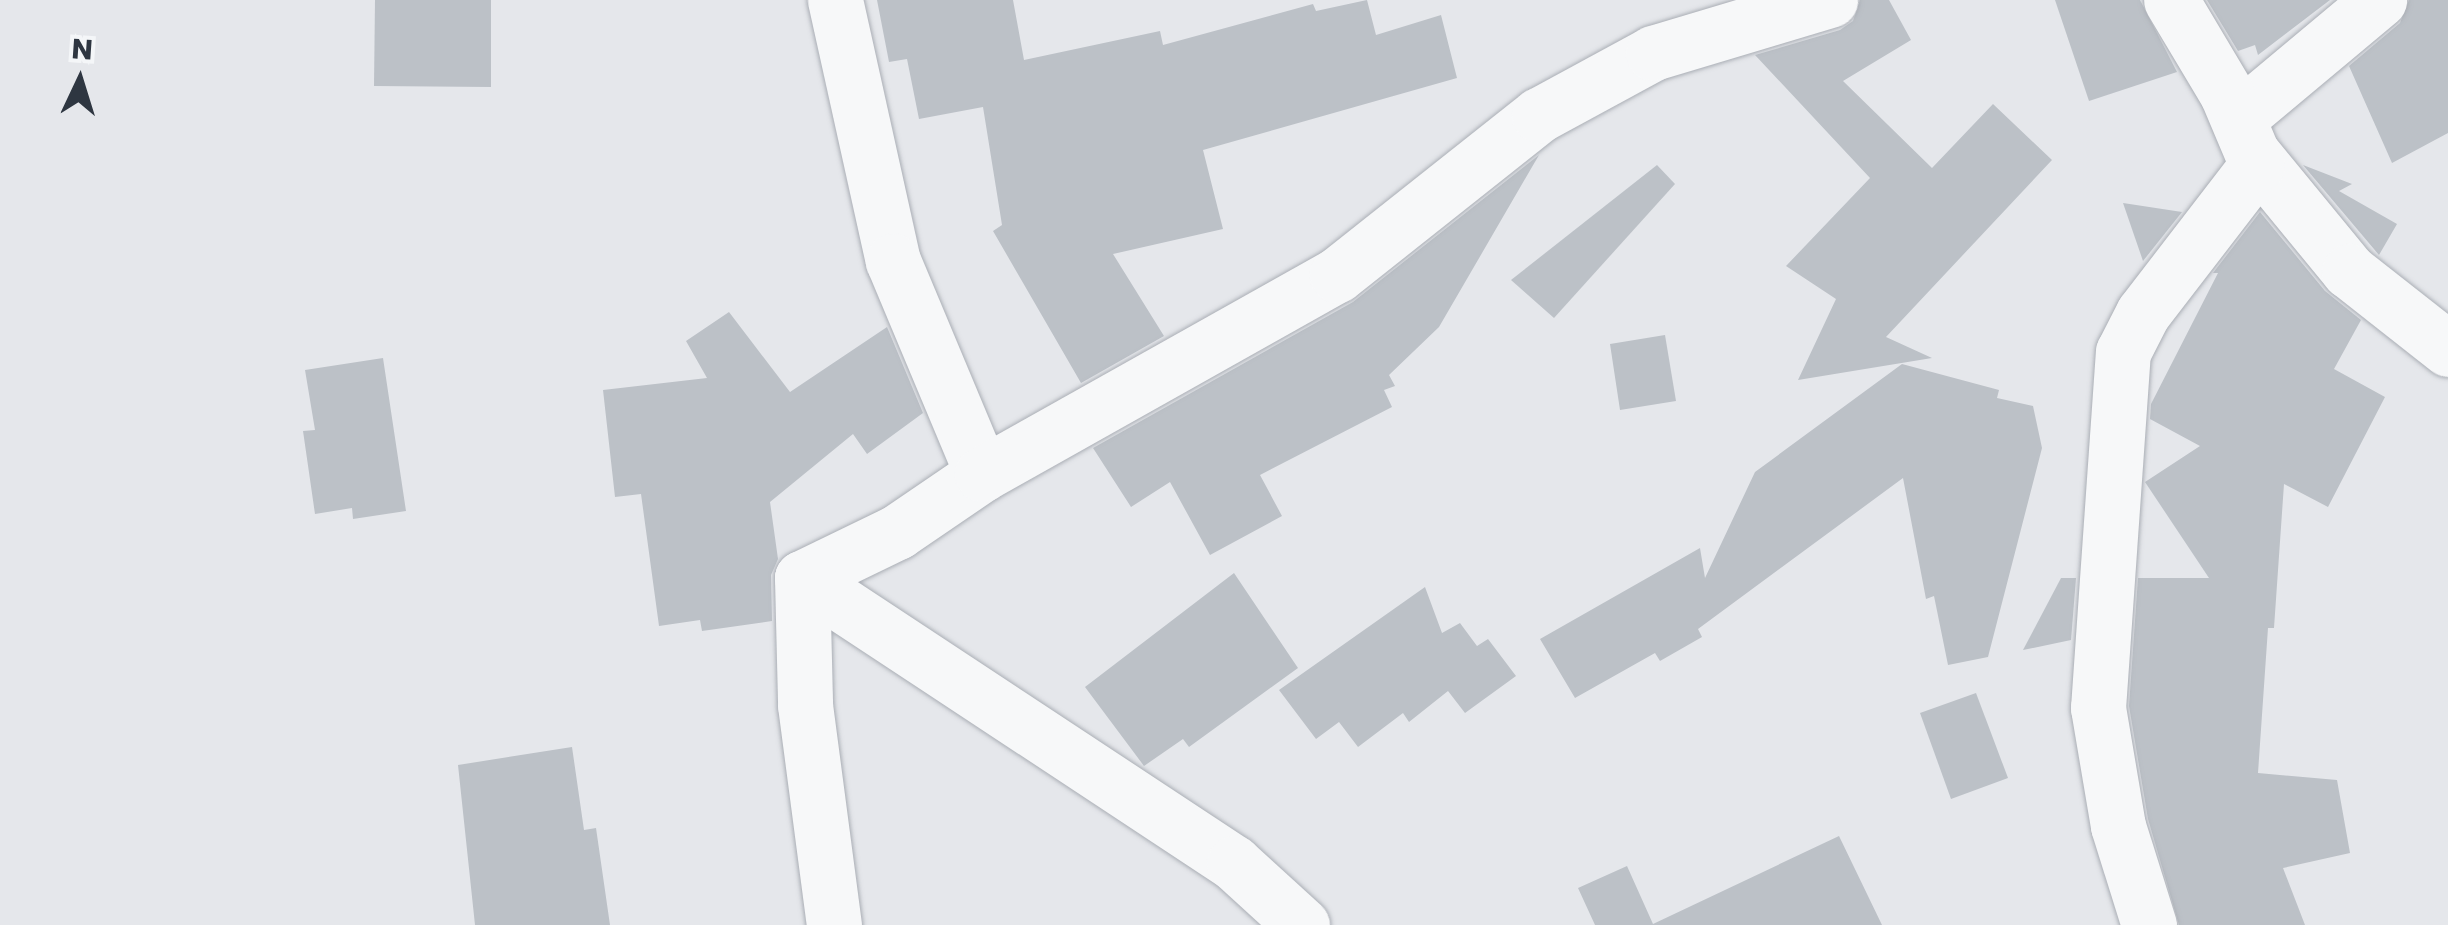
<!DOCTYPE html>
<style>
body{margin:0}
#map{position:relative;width:2448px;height:925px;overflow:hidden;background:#e5e7eb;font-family:Poppins,sans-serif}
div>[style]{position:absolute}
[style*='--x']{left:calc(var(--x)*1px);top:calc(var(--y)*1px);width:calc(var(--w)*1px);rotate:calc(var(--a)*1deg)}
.building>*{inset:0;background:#bcc1c7}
.roads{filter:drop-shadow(0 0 2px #aaaeb5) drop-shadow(0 0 2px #aaaeb5)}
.minor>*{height:55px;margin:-27.5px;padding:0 27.5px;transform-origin:27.5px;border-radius:27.5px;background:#f7f8f9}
span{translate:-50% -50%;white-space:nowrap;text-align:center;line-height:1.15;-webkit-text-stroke:10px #f4f6f8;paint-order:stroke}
.north{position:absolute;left:30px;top:30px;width:100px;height:100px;-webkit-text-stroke:8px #f4f6f8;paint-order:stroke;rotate:4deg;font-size:28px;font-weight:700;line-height:40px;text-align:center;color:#2e3641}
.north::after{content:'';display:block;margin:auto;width:35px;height:45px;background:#2e3641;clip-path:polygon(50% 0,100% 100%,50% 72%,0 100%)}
</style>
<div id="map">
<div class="building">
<i style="clip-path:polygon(375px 0,491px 0,491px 87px,374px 86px)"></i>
<i style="clip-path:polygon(877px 0,1013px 0,1024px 60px,1160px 31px,1163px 45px,1313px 4px,1316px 11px,1367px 0,1376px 35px,1441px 15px,1457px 78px,1203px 150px,1223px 229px,1113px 254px,1164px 336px,1081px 383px,993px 231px,1002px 225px,983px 107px,919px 119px,907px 59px,889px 62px)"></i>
<i style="clip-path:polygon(1860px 0,1889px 0,1911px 40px,1843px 81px,1932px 168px,1993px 104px,2052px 160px,1886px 337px,1932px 358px,1798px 380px,1836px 299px,1786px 266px,1870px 178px,1755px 55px,1840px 30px,1853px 21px)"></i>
<i style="clip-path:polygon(2055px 0,2140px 0,2177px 72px,2089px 101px)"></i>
<i style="clip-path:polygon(2207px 0,2330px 0,2258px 55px,2255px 45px,2238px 51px)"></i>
<i style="clip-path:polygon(2409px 0,2448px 0,2448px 133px,2392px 163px,2349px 66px,2400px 23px)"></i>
<i style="clip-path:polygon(1539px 155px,1439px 327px,1389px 375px,1395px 386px,1384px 390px,1392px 407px,1260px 475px,1282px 516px,1210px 555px,1170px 482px,1131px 507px,1093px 448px,1353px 302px)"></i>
<i style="clip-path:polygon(1657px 165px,1675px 184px,1554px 318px,1511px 280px)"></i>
<i style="clip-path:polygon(2303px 165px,2352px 184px,2339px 191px,2397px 224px,2379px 255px)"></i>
<i style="clip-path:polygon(2123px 203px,2182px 212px,2143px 261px)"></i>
<i style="clip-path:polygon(2260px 212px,2325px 291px,2361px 320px,2334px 369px,2385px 397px,2328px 507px,2284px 484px,2274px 628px,2268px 628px,2258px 773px,2337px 780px,2350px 853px,2283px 868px,2305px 925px,2179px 925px,2148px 819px,2129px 706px,2138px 578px,2209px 578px,2145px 482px,2200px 446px,2150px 419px,2151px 404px,2218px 273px,2213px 273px)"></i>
<i style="clip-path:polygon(729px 312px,790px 392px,887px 327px,923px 413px,867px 454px,853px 434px,770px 502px,778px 559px,771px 575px,772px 621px,702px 631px,700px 620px,659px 626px,641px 494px,615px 497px,603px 390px,707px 378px,686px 341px)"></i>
<i style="clip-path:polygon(1665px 335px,1676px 401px,1620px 410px,1610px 344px)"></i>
<i style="clip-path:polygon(383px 358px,406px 511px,353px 519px,352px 508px,315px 514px,303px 431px,315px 430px,305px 370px)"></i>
<i style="clip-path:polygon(1902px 364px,1999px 390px,1997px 398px,2033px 406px,2042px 448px,1988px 657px,1948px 665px,1934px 596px,1926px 599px,1903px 478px,1698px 629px,1702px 637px,1660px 661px,1655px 653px,1575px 698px,1540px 639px,1700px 548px,1705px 578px,1755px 472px)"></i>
<i style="clip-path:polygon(1234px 573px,1298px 668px,1189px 747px,1183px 739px,1144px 766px,1085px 687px)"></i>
<i style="clip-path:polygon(2061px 578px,2076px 578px,2071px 640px,2023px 650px)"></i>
<i style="clip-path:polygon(1425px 587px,1442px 633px,1460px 623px,1477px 646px,1488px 639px,1516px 676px,1465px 713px,1448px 691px,1409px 722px,1403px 713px,1358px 747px,1339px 722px,1316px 739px,1279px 690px)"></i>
<i style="clip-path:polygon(1976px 693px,2008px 778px,1951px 799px,1920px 713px)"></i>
<i style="clip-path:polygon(572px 747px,584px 830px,596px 828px,610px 925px,475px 925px,458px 765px)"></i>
<i style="clip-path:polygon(1839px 836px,1882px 925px,1595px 925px,1578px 888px,1627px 866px,1653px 924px)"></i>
</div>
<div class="roads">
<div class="minor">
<i style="--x:835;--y:0;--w:267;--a:77.5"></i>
<i style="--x:893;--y:261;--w:231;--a:67.3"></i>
<i style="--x:2238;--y:118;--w:184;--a:-39.9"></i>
<i style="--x:2252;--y:153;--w:153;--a:50.6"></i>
<i style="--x:2349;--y:271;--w:126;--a:38.2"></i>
<i style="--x:802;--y:578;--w:106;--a:-25.8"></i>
<i style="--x:897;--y:532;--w:103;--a:-34.3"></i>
<i style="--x:982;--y:474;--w:407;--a:-29.3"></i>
<i style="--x:1337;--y:275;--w:258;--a:-38.4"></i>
<i style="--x:1539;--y:115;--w:130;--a:-28.5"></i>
<i style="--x:1653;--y:53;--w:185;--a:-16.7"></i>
<i style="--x:802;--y:578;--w:518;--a:33.41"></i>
<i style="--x:1234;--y:863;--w:92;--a:42.4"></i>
<i style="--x:802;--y:578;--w:127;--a:88.6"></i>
<i style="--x:805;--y:705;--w:222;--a:82.5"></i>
<i style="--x:2149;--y:925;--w:104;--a:-107.4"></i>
<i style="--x:2118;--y:826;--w:120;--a:-99.6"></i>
<i style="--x:2098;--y:708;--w:357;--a:-86"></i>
<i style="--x:2123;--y:352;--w:44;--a:-62.9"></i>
<i style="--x:2143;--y:313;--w:187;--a:-52.4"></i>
<i style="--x:2257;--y:165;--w:77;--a:-112.9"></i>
<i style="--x:2227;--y:94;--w:109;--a:-120.8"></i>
</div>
</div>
<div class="north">N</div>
</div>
